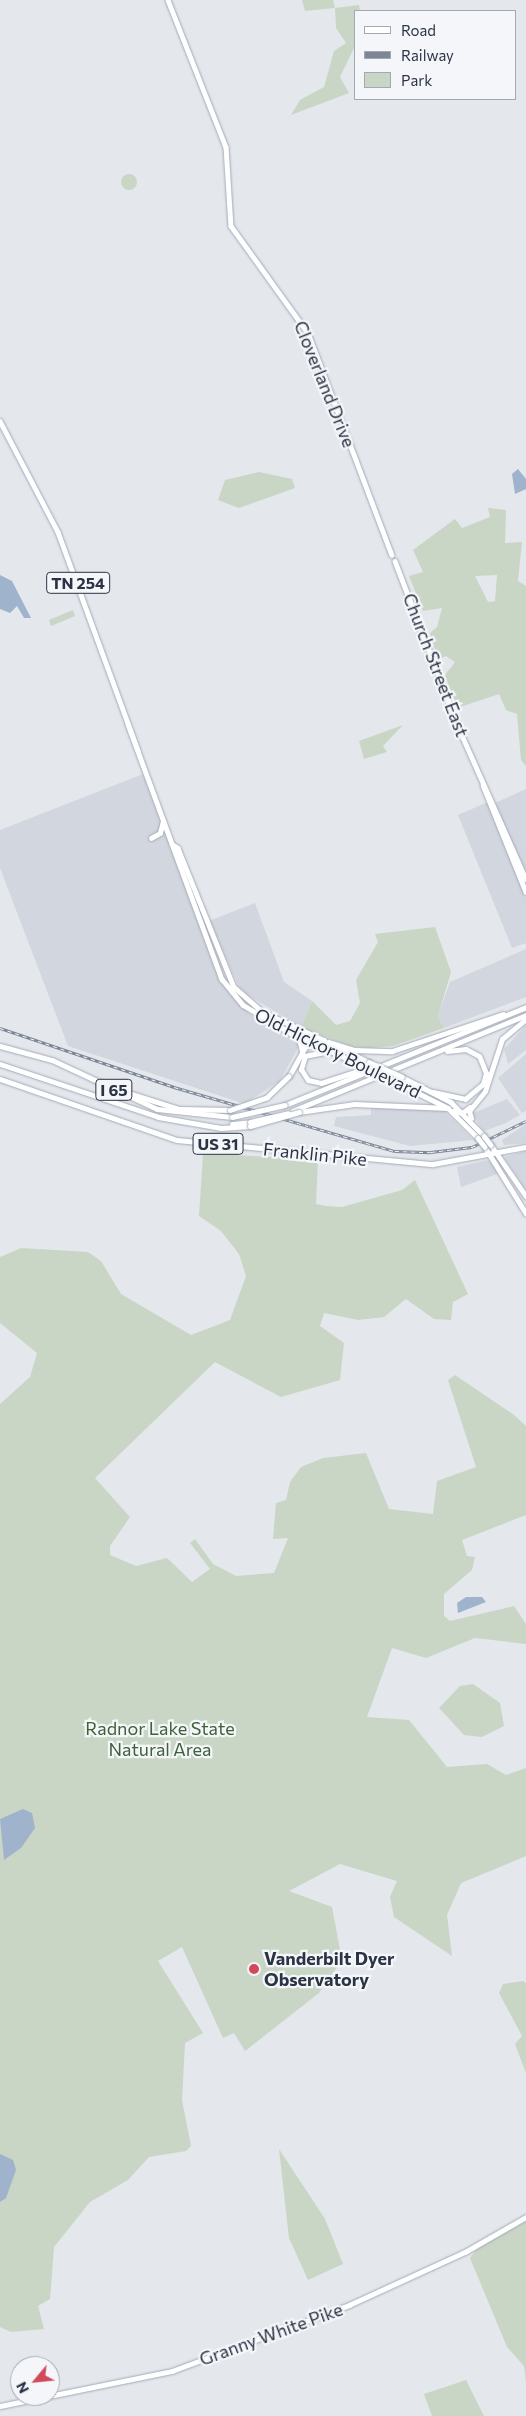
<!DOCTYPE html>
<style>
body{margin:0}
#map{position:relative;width:526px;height:2416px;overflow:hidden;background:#e4e7ec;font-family:Commissioner,sans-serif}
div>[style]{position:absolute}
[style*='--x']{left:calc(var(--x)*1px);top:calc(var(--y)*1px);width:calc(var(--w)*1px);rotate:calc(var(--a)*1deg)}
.built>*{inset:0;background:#d2d6de}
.green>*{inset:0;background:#c9d6c5}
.round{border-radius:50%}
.water>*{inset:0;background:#9fb4cc}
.roads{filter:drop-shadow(0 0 1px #a3abb8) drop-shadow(0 0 1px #a3abb8)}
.major>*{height:4.5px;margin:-2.25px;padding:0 2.25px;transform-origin:2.25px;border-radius:2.25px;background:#fff}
.highway>*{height:5px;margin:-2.5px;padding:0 2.5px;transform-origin:2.5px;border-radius:2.5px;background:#fff}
.rail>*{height:3px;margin-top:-1.5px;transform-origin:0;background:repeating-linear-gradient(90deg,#f4f6f9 0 4px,#7d8696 0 8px);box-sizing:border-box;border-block:1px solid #7d8696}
.bridges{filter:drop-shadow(0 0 1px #a3abb8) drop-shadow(0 0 1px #a3abb8)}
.major-bridge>*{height:4.5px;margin:-2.25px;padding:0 2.25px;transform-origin:2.25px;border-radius:2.25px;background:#fff}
.highway-bridge>*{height:5px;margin:-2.5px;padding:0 2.5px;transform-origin:2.5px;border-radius:2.5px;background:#fff}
.dots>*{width:14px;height:14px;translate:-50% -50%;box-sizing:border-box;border:2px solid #f4f6f9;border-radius:50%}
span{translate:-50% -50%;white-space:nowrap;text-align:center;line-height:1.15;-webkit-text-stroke:4.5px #f4f6f9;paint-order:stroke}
.shield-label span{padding:1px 4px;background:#f4f6f9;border:1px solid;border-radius:4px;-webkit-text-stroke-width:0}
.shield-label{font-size:16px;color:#2b3445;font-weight:700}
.street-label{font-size:18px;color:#2b3445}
.park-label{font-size:18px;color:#3f6138}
.poi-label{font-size:18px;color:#2b3445;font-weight:700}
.left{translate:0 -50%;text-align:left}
.legend{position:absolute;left:354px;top:10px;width:162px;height:90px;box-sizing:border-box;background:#f4f6f9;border:1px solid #a4a8b1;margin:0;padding:6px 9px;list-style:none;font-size:15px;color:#2b3445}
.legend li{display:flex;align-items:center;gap:10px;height:25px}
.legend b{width:25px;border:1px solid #a4a8b1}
.north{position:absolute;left:10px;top:2356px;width:50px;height:50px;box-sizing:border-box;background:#f4f6f9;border:1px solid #a4a8b1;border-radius:50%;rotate:242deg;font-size:14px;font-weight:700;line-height:20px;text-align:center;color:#2b3445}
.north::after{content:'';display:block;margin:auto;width:18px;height:22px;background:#d1495b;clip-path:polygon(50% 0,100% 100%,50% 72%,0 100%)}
</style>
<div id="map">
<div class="built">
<i style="clip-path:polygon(143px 774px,219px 978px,251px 1015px,300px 1044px,280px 1081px,249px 1101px,242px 1103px,68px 1046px,0 868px,0 830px)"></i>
<i style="clip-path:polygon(526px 789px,526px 876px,495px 803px)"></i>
<i style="clip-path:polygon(488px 802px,526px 898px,526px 943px,512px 948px,458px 815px)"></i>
<i style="clip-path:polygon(255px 903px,284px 982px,312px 1001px,301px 1027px,241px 991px,209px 921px)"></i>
<i style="clip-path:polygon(526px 949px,526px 997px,444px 1028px,438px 1016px,450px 982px)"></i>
<i style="clip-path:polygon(526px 1025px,526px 1050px,508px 1064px,504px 1049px)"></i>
<i style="clip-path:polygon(526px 1054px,526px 1111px,522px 1113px,498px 1078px)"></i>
<i style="clip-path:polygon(507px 1099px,520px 1115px,506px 1123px,484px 1131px,471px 1114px)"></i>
<i style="clip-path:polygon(371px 1108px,443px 1110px,473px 1140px,410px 1146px,334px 1126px,336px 1117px,371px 1115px)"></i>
<i style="clip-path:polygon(526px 1124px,526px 1143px,504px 1145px,502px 1140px)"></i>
<i style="clip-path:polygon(526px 1151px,526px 1190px,504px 1157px)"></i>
<i style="clip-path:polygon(488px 1160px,500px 1173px,461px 1187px,457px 1167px)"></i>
</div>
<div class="green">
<i style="clip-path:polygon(302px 0,333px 0,335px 8px,359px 5px,360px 11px,355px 11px,355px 46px,340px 77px,349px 93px,291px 115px,300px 100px,324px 87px,334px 51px,346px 43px,336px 28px,335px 8px,305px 11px)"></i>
<i class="round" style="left:121px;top:174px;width:16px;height:16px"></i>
<i style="clip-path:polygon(259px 472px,292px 479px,295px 488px,239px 508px,218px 500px,225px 480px)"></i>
<i style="clip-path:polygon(evenodd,488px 508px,506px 510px,505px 543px,522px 542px,518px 581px,526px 586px,526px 766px,521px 760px,517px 714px,506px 710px,499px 694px,457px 708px,445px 675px,455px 662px,446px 656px,438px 659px,430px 633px,437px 627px,442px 608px,423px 611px,409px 576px,423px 572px,413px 550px,455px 519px,462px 528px,490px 517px,488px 508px,497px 575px,495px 601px,488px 602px,475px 576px,497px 575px)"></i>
<i style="clip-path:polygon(73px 610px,75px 616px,51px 626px,49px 620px)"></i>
<i style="clip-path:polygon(403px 725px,383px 746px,387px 752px,364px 759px,359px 741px)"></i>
<i style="clip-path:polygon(435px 927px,451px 972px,438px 1016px,444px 1028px,393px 1046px,369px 1048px,349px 1046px,301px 1027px,312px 1001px,336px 1025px,350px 1021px,360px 1003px,356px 980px,378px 942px,375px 934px)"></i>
<i style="clip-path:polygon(203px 1153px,318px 1160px,316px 1204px,326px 1206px,342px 1207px,402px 1190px,415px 1180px,468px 1294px,453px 1302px,451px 1320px,434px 1319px,406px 1299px,384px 1317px,358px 1320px,324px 1313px,320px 1326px,344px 1343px,340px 1380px,281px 1397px,215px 1362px,95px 1478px,130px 1517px,110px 1546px,110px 1555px,136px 1566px,167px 1558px,192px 1582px,210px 1569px,190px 1543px,195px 1539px,213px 1564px,236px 1576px,274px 1573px,288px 1538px,273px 1539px,276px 1503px,286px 1500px,290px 1482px,301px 1467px,323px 1458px,366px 1453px,389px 1509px,433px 1514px,437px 1481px,476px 1467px,448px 1380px,455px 1375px,514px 1415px,526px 1426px,526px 1515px,462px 1540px,467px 1556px,475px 1557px,472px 1570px,444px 1594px,444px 1616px,450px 1621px,514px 1606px,526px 1624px,526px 1644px,475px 1638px,426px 1658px,392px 1648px,367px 1717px,409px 1720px,447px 1767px,487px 1764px,506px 1775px,526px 1768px,526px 1856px,461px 1883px,447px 1915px,452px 1956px,394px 1917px,390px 1897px,397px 1881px,340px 1864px,289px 1891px,332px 1907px,342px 1960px,319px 1993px,245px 2051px,234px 2033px,223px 2038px,182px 1947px,158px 1961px,203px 2033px,185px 2043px,182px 2100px,191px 2146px,186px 2151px,149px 2157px,128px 2180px,90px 2202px,54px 2247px,50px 2299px,38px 2306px,44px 2329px,11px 2332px,0 2327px,0 1404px,30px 1377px,37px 1353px,0 1323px,0 1257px,21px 1248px,88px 1252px,101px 1261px,121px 1294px,191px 1335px,230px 1320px,246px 1276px,239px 1254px,221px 1231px,199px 1216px)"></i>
<i style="clip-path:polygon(473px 1684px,500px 1703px,504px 1726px,482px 1737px,464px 1735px,439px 1708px,460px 1686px)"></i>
<i style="clip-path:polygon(523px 1981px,526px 1983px,526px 2073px,515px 2044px,522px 2036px,499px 1993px,503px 1984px)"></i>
<i style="clip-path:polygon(279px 2149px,325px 2219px,343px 2264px,308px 2280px,289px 2238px)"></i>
<i style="clip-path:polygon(526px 2218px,526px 2383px,524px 2366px,507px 2347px,470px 2258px,476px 2250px)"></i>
<i style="clip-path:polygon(466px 2380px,484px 2416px,432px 2416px,424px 2394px)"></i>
</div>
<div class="water">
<i style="clip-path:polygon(518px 469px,526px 479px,526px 489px,515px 494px,512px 474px)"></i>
<i style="clip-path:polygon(0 575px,12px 581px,31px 618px,24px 618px,17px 606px,10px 613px,0 609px)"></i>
<i style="clip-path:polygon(466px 1597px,482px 1597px,486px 1602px,458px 1613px,457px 1603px)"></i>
<i style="clip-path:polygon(23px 1809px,32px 1813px,35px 1828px,21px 1848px,4px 1860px,0 1819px)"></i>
<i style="clip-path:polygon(0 2154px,13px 2160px,16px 2170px,6px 2198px,0 2202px)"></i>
</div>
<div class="roads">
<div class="major">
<i style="--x:168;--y:0;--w:158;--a:68.5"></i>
<i style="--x:226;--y:147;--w:79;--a:86.4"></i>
<i style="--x:231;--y:226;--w:132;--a:54.3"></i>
<i style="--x:308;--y:333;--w:237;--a:69.3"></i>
<i style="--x:0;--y:421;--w:125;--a:62.4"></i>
<i style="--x:58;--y:532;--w:233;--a:69.9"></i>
<i style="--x:395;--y:561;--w:182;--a:69.1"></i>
<i style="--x:460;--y:731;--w:162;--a:66"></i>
<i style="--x:128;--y:724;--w:272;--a:69.8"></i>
<i style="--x:222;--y:979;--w:33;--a:51"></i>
<i style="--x:243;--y:1005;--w:51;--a:30.6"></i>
<i style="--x:483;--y:785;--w:115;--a:68.1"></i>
<i style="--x:151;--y:838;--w:10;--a:-29"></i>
<i style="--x:160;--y:833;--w:12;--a:-76"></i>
<i style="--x:172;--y:844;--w:7;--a:34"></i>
<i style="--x:178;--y:848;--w:150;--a:68.1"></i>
<i style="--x:234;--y:987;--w:38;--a:41"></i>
<i style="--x:263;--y:1012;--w:67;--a:24.7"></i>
<i style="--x:296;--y:1035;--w:72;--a:24.8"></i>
<i style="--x:336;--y:1046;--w:37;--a:26"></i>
<i style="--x:402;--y:1077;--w:55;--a:27"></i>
<i style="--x:451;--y:1102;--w:47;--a:45.9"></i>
<i style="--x:0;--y:1079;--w:187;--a:19"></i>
<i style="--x:177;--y:1140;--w:257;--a:5.4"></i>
<i style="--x:433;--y:1164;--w:95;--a:-10.4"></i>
<i style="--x:394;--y:1081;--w:60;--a:26.6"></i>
<i style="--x:448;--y:1108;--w:42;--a:45"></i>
<i style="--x:491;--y:1145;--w:62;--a:55.5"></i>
<i style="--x:485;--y:1147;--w:78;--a:58.2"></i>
<i style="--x:0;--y:2406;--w:176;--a:-11.5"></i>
<i style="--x:172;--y:2371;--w:189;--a:-20.4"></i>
<i style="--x:349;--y:2305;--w:128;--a:-24.6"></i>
<i style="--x:465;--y:2252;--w:70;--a:-29.8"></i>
</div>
<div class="highway">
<i style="--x:284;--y:1029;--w:18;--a:34"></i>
<i style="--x:299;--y:1039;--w:12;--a:76"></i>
<i style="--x:328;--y:1042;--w:28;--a:17"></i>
<i style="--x:355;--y:1050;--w:37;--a:2"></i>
<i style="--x:392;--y:1051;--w:117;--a:-18.4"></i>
<i style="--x:0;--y:1046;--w:54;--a:15.1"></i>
<i style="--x:52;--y:1060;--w:116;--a:25"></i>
<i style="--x:157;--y:1109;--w:75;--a:6.1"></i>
<i style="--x:330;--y:1051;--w:25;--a:169"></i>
<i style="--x:305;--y:1056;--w:14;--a:107"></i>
<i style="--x:301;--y:1069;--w:13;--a:58"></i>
<i style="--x:308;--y:1080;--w:13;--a:13"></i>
<i style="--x:321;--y:1083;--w:52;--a:-18.1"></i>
<i style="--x:0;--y:1064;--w:167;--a:18.5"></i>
<i style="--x:158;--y:1117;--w:64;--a:9.9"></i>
<i style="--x:221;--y:1128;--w:29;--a:-4"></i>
<i style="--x:289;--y:1076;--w:33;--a:-61"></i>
<i style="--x:305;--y:1047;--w:20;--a:-20"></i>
<i style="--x:122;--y:1091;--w:60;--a:17.5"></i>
<i style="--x:179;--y:1109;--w:51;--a:1.1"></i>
<i style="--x:433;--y:1092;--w:33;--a:12"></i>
<i style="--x:465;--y:1099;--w:23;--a:-40"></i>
<i style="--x:483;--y:1084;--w:11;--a:-75"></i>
<i style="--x:486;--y:1073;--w:18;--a:-112"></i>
<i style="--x:479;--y:1056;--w:15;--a:-152"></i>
<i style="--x:466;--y:1049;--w:19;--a:174"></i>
<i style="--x:285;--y:1105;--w:260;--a:-22.1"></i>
<i style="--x:292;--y:1111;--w:253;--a:-22.3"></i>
<i style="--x:453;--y:1111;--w:9;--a:13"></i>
<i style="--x:462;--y:1113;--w:10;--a:-37"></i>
<i style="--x:299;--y:1112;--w:56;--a:-8.3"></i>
<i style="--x:354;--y:1104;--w:94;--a:2.4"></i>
<i style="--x:471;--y:1118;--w:7;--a:-106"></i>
<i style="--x:469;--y:1111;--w:26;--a:-51"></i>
<i style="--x:485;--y:1091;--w:55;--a:-71.9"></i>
<i style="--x:502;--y:1039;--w:31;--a:-40"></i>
<i style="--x:232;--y:1124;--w:18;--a:-6"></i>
</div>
</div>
<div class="rail">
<i style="--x:0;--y:1028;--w:184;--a:18.7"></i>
<i style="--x:174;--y:1087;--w:230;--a:16.2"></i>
<i style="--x:395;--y:1151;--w:36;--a:2"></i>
<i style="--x:431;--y:1152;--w:41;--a:-7"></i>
<i style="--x:472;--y:1147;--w:60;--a:-25.7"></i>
</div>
<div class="bridges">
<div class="major-bridge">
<i style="--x:369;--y:1062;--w:36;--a:24"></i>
<i style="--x:361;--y:1065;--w:37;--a:26"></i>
<i style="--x:484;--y:1136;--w:11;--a:52"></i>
<i style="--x:478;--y:1138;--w:11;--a:52"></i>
</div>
<div class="highway-bridge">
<i style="--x:230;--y:1110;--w:39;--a:-19"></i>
<i style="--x:267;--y:1097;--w:30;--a:-44"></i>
<i style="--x:232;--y:1117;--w:54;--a:-12.8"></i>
<i style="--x:250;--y:1122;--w:39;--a:-13"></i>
<i style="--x:250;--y:1126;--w:51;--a:-15.9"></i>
</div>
</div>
<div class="dots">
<i style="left:254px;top:1969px;background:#d1495b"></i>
</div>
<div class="shield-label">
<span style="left:78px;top:583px">TN 254</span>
<span style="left:114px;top:1090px">I 65</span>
<span style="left:218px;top:1144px">US 31</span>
</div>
<div class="street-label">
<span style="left:325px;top:384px;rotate:68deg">Cloverland Drive</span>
<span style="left:436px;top:665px;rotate:69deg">Church Street East</span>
<span style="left:338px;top:1053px;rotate:26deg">Old Hickory Boulevard</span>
<span style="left:315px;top:1154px;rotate:6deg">Franklin Pike</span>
<span style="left:271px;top:2334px;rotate:-20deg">Granny White Pike</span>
</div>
<div class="park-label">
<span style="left:160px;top:1739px">Radnor Lake State<br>Natural Area</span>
</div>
<div class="poi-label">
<span class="left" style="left:264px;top:1969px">Vanderbilt Dyer<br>Observatory</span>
</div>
<ul class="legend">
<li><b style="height:6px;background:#fff"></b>Road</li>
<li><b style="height:6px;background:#7d8696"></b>Railway</li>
<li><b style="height:14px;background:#c9d6c5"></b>Park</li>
</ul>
<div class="north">N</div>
</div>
